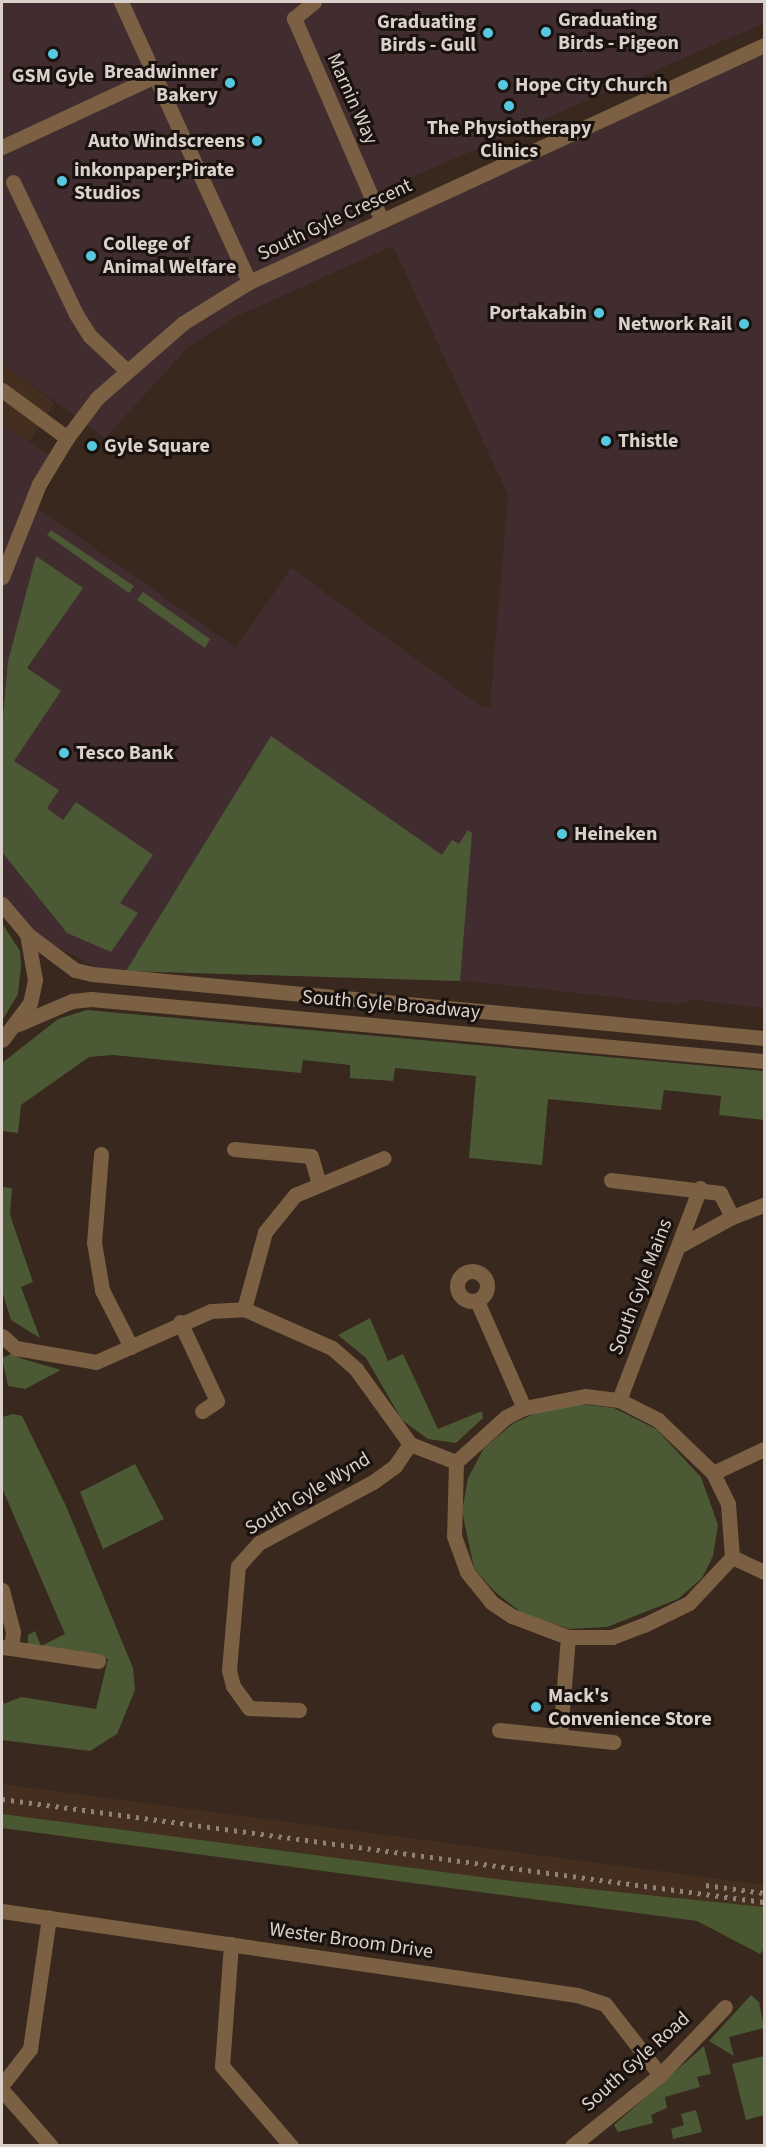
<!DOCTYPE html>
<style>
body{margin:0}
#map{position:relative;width:766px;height:2147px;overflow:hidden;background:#38281d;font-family:"Source Sans 3",sans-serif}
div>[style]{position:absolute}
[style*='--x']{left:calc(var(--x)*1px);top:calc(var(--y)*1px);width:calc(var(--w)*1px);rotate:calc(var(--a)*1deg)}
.commercial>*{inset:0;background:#412d30}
.built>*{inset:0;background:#442e1f}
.green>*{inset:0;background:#4c5935}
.forest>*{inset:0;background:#4a5832}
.minor>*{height:15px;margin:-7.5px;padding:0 7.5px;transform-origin:7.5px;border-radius:7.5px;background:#7b6044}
.minor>.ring{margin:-7.5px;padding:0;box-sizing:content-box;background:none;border:15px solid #7b6044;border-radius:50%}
.rail>*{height:4.5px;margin-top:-2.25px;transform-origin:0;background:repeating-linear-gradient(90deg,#8f827a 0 3px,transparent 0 9px)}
.dots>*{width:16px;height:16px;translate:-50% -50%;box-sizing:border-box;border:3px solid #1a120e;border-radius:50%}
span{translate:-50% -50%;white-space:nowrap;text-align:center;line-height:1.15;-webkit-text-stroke:6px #1a120e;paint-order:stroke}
.poi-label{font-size:20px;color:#dbd0ca;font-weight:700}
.left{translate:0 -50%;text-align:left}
.right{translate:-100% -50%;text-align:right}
.street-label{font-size:20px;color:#dbd0ca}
.frame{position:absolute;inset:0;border:3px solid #dbd0ca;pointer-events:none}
</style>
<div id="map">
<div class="commercial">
<i style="clip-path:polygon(2px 2px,764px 2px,764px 23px,353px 203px,367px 235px,764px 54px,764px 1008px,694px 1000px,676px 1004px,478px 982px,101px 969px,2px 919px,2px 424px,60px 463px,36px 507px,236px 648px,291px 568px,482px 707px,490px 707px,508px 495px,393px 246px,233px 318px,188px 347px,105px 438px,2px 363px)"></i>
</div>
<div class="built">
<i style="clip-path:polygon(2px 363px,55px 403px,29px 442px,2px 424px)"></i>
<i style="clip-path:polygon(2px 1784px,764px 1885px,764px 1907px,512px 1881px,2px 1814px)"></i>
</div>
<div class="green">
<i style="clip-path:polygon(51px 530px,134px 586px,129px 593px,47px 535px)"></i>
<i style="clip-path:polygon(36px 556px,83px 588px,27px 668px,61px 691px,14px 761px,59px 790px,47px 808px,63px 820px,76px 802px,153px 855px,120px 903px,138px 913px,111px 952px,67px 933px,2px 852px,2px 728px,8px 661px)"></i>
<i style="clip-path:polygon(143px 592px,210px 639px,205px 648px,137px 600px)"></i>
<i style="clip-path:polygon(271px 736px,442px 855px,452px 840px,459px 844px,468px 830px,472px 833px,460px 981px,126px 971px)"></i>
<i style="clip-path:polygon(2px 923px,20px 951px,21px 966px,18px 994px,2px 1021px)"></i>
<i style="clip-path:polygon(87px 1010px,764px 1071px,764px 1120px,719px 1115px,721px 1096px,664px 1090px,661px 1110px,548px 1099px,542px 1165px,469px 1158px,476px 1076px,395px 1068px,393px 1081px,350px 1078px,350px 1065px,303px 1060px,301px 1073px,113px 1055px,89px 1057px,21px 1105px,18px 1133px,2px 1131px,2px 1063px,58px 1019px)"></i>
<i style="clip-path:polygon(2px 1187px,12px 1188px,10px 1215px,33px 1282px,21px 1287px,40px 1338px,11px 1320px,2px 1291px)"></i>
<i style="clip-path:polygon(370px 1318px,388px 1361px,403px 1354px,438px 1429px,482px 1411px,483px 1418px,456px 1443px,428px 1439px,402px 1420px,366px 1358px,338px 1335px)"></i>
<i style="clip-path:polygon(11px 1354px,23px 1359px,61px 1370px,25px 1389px,8px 1386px,2px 1358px)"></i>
<i style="clip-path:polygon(579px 1404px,614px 1408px,656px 1429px,701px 1477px,718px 1525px,713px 1556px,702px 1578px,678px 1599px,607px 1627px,570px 1629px,523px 1614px,494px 1591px,474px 1568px,462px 1511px,468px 1478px,484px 1448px,514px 1423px,540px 1411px)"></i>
<i style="clip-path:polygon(13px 1414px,22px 1416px,66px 1506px,133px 1668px,135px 1690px,117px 1734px,90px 1751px,2px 1740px,2px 1695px,4px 1704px,21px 1697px,96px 1709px,108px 1659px,28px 1648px,28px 1635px,35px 1631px,41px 1646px,65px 1634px,2px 1488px,2px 1417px)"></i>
<i style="clip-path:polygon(135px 1464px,164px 1519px,103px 1549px,80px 1492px)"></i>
<i style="clip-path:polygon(751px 1995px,759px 2002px,764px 2028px,729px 2037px,734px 2056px,709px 2041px)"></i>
<i style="clip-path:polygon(704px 2046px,711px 2074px,697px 2077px,700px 2087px,665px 2097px,667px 2108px,651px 2115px,653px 2123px,618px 2132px,614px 2125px)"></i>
<i style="clip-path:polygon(764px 2056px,764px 2115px,746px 2120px,732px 2064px)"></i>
<i style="clip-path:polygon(696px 2110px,702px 2132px,673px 2139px,671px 2129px,684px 2125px,681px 2114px)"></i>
</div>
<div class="forest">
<i style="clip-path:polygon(2px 1814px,512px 1881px,764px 1907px,764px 1949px,760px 1954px,697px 1921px,2px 1828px)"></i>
</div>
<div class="minor">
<i style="--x:121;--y:2;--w:308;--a:65.4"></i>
<i style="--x:314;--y:2;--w:26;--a:141"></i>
<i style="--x:294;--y:18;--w:221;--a:66.6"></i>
<i style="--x:2;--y:147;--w:169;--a:-24.9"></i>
<i style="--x:13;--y:182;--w:146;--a:64.5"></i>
<i style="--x:76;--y:314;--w:26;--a:58"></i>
<i style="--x:90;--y:336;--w:50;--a:43.4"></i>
<i style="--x:2;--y:390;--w:81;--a:36.4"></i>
<i style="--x:2;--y:577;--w:100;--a:-68.3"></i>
<i style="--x:39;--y:484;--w:54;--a:-58.7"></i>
<i style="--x:67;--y:438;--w:50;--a:-53.1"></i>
<i style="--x:97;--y:398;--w:114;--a:-41.1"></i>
<i style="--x:183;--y:323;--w:78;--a:-31.8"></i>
<i style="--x:249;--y:282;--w:567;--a:-24.71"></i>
<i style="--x:2;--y:904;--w:39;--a:50"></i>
<i style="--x:27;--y:934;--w:47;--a:80.1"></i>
<i style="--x:35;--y:980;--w:24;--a:102"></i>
<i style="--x:30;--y:1003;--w:46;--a:127.1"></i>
<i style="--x:27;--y:934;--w:60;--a:36.9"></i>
<i style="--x:75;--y:970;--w:17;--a:13"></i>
<i style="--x:92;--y:974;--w:675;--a:5.44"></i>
<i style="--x:18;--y:1024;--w:59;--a:-23.1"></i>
<i style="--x:72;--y:1001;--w:19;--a:-6"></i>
<i style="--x:91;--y:999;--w:676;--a:5.26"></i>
<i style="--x:234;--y:1149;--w:77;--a:5.2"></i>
<i style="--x:311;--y:1156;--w:29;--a:74"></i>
<i style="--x:101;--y:1154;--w:88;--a:94.5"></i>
<i style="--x:94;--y:1242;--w:49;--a:80.5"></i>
<i style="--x:102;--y:1290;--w:64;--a:63"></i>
<i style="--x:611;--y:1180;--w:110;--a:6.8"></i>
<i style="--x:720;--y:1193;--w:27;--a:63"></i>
<i style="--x:732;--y:1217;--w:34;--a:-21"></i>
<i style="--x:679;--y:1246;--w:60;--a:-28.7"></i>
<i class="ring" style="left:457px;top:1271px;width:15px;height:15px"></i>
<i style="--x:477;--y:1301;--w:117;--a:66.3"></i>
<i style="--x:244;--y:1309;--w:80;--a:-74.7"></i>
<i style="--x:265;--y:1232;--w:48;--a:-51"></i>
<i style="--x:295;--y:1195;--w:96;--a:-22.6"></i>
<i style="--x:180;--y:1322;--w:87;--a:64.9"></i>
<i style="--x:217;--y:1401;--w:18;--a:146"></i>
<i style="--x:2;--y:1336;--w:18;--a:41"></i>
<i style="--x:16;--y:1348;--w:81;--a:9.9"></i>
<i style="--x:96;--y:1362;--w:126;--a:-23.9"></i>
<i style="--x:211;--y:1311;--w:33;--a:-3"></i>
<i style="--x:244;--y:1309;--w:96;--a:23.9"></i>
<i style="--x:332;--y:1348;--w:32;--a:41"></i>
<i style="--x:356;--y:1369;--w:92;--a:54.2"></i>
<i style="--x:410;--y:1444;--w:49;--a:21.4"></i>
<i style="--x:456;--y:1462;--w:67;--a:-42"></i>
<i style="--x:506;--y:1417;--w:20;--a:-27"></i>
<i style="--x:524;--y:1408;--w:62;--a:-11.1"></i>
<i style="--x:585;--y:1396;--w:34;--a:7"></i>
<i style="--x:619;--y:1400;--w:44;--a:27.1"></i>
<i style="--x:658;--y:1420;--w:76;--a:43.9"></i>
<i style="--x:713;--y:1473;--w:34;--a:64"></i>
<i style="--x:728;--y:1504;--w:53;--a:85.7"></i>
<i style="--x:732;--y:1557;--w:35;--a:25"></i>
<i style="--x:619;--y:1400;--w:227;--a:-69.1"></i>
<i style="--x:456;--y:1462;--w:74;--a:91.5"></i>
<i style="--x:454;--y:1536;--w:38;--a:70"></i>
<i style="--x:467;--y:1572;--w:38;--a:51"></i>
<i style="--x:491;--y:1602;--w:25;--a:34"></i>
<i style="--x:512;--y:1616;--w:60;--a:20.6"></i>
<i style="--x:568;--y:1637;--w:44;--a:0"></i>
<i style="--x:612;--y:1637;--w:34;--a:-21"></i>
<i style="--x:644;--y:1625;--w:50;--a:-26.1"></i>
<i style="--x:689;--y:1603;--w:63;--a:-46.9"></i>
<i style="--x:713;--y:1473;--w:56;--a:-25.2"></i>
<i style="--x:2;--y:1590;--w:43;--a:75.3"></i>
<i style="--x:13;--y:1632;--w:16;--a:97"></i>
<i style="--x:11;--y:1648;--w:9;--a:-174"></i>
<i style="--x:11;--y:1648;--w:88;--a:8.5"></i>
<i style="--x:299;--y:1710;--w:50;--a:-177.7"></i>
<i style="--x:249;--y:1708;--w:27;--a:-126"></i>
<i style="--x:233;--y:1686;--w:16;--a:-104"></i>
<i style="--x:229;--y:1670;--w:104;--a:-85.1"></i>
<i style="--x:238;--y:1566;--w:31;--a:-48"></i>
<i style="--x:259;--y:1543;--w:129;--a:-28.2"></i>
<i style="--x:373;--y:1482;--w:27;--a:-36"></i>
<i style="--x:395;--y:1466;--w:27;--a:-56"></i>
<i style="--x:499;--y:1730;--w:115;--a:6"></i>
<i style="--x:560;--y:1736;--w:99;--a:-85.4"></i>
<i style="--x:2;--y:1911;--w:581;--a:8.31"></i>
<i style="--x:577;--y:1995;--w:29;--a:18"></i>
<i style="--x:605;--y:2004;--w:90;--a:52.2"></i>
<i style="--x:231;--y:1944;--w:122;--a:94.2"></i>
<i style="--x:222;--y:2066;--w:106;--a:49.2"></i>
<i style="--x:2;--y:2085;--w:46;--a:-52.1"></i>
<i style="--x:30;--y:2049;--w:133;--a:-81.8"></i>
<i style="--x:2;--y:2090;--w:74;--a:48.8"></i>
<i style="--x:572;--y:2146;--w:113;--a:-38.9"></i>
<i style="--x:660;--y:2075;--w:94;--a:-46.3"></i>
</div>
<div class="rail">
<i style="--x:2;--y:1799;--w:769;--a:7.7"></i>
<i style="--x:706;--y:1885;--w:59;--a:7.9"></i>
</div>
<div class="dots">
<i style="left:546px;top:32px;background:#56c9e0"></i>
<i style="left:488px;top:33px;background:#56c9e0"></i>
<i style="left:53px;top:54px;background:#56c9e0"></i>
<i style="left:230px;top:83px;background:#56c9e0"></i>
<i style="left:503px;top:85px;background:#56c9e0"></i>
<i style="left:509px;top:106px;background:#56c9e0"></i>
<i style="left:257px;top:141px;background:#56c9e0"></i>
<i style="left:62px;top:181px;background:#56c9e0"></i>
<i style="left:91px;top:256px;background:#56c9e0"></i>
<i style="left:599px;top:313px;background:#56c9e0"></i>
<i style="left:744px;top:324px;background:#56c9e0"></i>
<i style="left:606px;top:441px;background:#56c9e0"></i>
<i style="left:92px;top:446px;background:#56c9e0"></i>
<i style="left:64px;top:753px;background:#56c9e0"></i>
<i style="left:562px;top:834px;background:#56c9e0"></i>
<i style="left:536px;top:1707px;background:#56c9e0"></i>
</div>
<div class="poi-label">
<span class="left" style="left:558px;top:32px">Graduating<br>Birds - Pigeon</span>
<span class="right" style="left:476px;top:34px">Graduating<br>Birds - Gull</span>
<span class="right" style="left:218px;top:84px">Breadwinner<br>Bakery</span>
<span style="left:53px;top:76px">GSM Gyle</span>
<span class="left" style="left:515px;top:85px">Hope City Church</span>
<span style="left:509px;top:140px">The Physiotherapy<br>Clinics</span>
<span class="right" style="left:245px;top:141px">Auto Windscreens</span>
<span class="left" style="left:74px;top:182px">inkonpaper;Pirate<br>Studios</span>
<span class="left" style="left:103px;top:256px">College of<br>Animal Welfare</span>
<span class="right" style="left:587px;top:313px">Portakabin</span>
<span class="right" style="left:732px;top:324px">Network Rail</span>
<span class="left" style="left:618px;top:441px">Thistle</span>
<span class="left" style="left:104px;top:446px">Gyle Square</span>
<span class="left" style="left:76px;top:753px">Tesco Bank</span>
<span class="left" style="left:574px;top:834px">Heineken</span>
<span class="left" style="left:548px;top:1708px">Mack's<br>Convenience Store</span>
</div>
<div class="street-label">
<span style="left:352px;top:99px;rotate:66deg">Marnin Way</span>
<span style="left:335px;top:220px;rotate:-25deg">South Gyle Crescent</span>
<span style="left:391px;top:1005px;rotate:5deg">South Gyle Broadway</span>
<span style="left:641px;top:1287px;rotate:-69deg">South Gyle Mains</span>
<span style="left:308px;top:1494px;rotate:-31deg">South Gyle Wynd</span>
<span style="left:351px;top:1941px;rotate:8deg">Wester Broom Drive</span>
<span style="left:636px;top:2062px;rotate:-42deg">South Gyle Road</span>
</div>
<div class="frame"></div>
</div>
